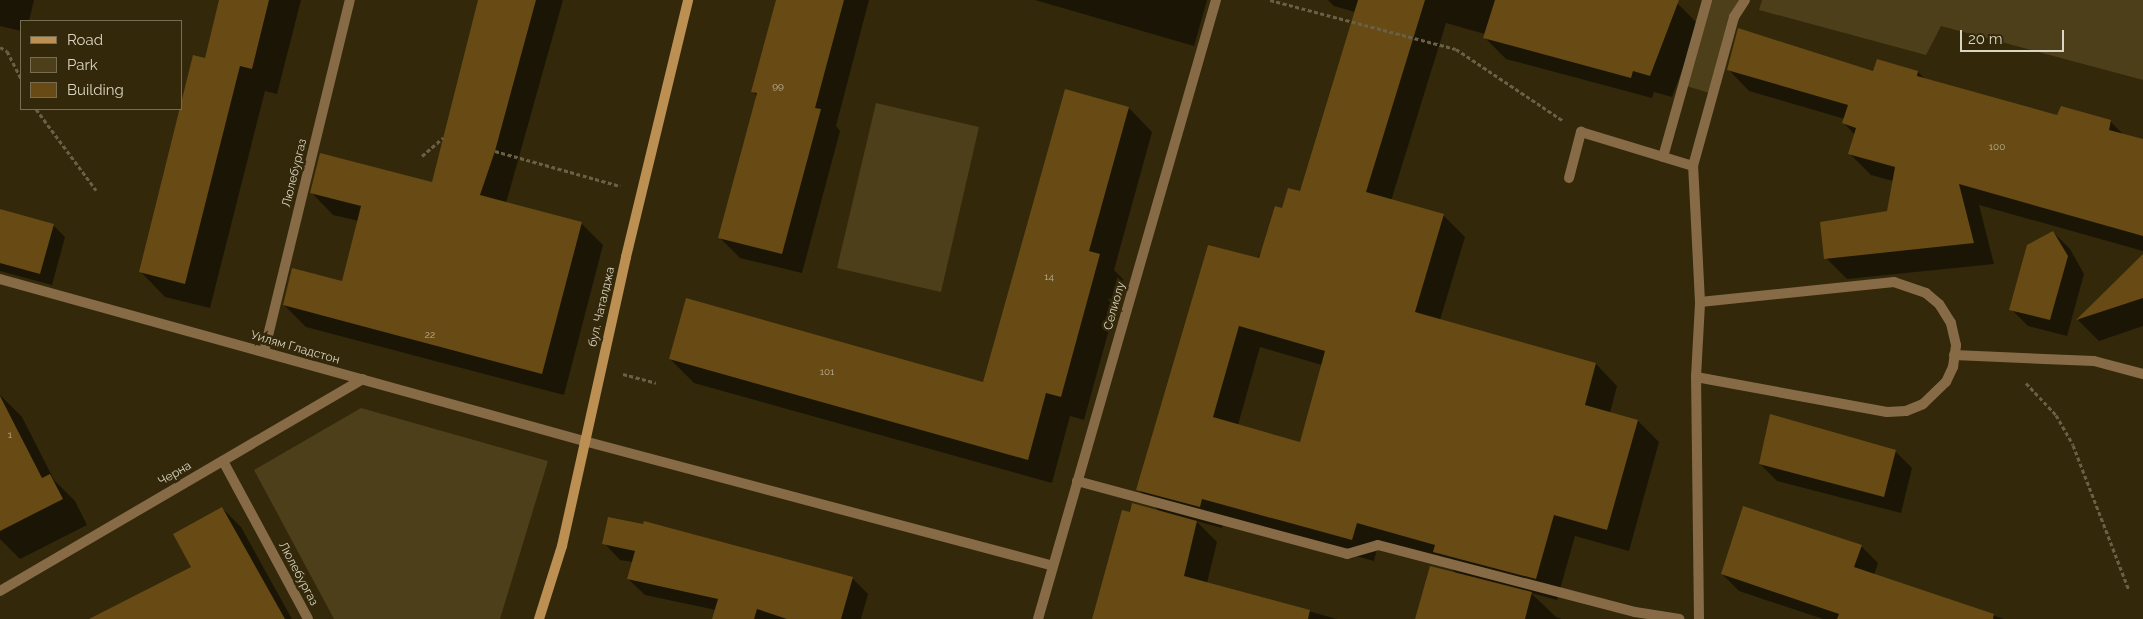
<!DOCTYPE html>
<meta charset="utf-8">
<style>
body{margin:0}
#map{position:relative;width:2143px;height:619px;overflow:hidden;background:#33280a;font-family:Raleway,sans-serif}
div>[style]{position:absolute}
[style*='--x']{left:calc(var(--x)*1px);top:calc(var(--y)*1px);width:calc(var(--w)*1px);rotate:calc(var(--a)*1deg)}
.green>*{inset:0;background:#4c3f19}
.shadow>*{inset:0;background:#0007}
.building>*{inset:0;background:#674a14}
.path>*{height:3px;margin-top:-1.5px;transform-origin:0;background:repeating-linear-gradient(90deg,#696046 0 4px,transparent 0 6.5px)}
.lane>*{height:10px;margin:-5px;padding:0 5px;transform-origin:5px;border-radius:5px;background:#876b46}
.street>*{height:10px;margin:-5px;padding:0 5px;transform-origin:5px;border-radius:5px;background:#876b46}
.secondary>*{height:10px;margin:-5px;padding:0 5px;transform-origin:5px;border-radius:5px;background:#bc8f53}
span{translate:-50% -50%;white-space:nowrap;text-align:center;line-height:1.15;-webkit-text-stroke:5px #33280a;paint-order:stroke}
.number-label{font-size:10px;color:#bdb297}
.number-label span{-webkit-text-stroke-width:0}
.street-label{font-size:12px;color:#dad4c3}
.legend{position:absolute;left:20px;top:20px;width:162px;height:90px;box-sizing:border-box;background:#33280a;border:1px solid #766d54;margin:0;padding:6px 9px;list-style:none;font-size:15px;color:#dad4c3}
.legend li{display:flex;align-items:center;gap:10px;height:25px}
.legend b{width:25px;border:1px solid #766d54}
.scale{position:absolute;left:1960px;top:30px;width:104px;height:22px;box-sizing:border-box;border:2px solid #dad4c3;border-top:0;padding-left:6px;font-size:15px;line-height:18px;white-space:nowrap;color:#dad4c3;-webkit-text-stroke:4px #33280a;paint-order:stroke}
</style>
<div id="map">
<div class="green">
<i style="clip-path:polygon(1707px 0,1745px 0,1713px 94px,1683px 85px)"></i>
<i style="clip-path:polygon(1762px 0,2143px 0,2143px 80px,1941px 26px,1926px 55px,1759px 10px)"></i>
<i style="clip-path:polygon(876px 103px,979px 127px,941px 292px,837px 268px)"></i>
<i style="clip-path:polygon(361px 408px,548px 461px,500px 619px,334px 619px,254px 470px)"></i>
</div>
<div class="shadow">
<i style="clip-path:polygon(0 0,34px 0,29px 21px,21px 21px,21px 31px,0 26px)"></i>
<i style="clip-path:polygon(220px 0,301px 0,277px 94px,265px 91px,210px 308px,165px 297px,140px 271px,206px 59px)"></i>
<i style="clip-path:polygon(479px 0,563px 0,506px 203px,581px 223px,603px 245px,564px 395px,306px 327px,284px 305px,343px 283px,359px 221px,333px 215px,312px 193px,433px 184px)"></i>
<i style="clip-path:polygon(777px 0,869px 0,836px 126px,840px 131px,802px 273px,740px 258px,720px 238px,758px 97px,753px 92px)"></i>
<i style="clip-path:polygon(1035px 0,1207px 0,1194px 46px)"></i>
<i style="clip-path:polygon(evenodd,1328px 0,1664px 0,1678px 4px,1699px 25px,1672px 97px,1654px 92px,1652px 98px,1506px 59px,1484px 37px,1485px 34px,1446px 23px,1391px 201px,1443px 215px,1465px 237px,1440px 320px,1596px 364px,1617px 386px,1610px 413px,1638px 421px,1659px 442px,1629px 551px,1575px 536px,1557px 600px,1531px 593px,1556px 617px,1562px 619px,1417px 619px,1457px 574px,1446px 563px,1378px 544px,1374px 561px,1224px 520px,1222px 528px,1196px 521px,1217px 542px,1207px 583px,1337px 619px,1093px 619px,1130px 513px,1160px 512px,1138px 489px,1283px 209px,1301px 193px,1355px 12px,1334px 6px,1328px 0,1260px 347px,1322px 365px,1300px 444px,1238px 425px,1260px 347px)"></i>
<i style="clip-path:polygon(1728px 69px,1918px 72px,1925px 79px,2058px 117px,2111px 122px,2124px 135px,2143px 141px,2143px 251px,1979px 205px,1994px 264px,1847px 279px,1826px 258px,1888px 212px,1893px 181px,1871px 175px,1850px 154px,1855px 135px,1844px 123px,1845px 119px,1749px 91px)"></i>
<i style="clip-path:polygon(1129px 108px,1152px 132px,1114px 270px,1123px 279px,1084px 420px,1070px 416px,1052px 483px,694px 383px,670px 359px,984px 383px)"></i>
<i style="clip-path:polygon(0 210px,53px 225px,65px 237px,52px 285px,0 271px)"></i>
<i style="clip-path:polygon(2053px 232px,2070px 249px,2084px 274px,2067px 336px,2028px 326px,2011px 309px)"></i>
<i style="clip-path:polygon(2143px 256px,2143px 335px,2143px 326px,2099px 341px,2078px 320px)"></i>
<i style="clip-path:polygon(0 395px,22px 417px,54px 480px,75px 501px,87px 525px,20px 559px,0 539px)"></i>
<i style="clip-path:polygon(1895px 451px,1912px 468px,1901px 513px,1777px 481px,1760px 464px)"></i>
<i style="clip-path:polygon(222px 508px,241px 527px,292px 619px,105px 619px,192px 567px)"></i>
<i style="clip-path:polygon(604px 543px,852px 578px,868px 594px,861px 619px,713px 619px,716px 610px,645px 595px,628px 579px,633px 562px,620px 560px)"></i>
<i style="clip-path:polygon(1861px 546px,1878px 563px,1874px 575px,2004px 619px,1823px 619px,1739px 591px,1722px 574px)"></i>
</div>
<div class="building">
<i style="clip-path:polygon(219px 0,269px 0,252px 69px,240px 66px,185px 284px,139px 272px,193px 55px,205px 58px)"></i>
<i style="clip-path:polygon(478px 0,536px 0,495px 151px,480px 195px,582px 222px,542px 374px,283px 305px,292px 268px,342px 281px,361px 206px,310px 193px,320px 153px,432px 182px)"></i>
<i style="clip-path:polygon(776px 0,844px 0,815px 108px,821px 109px,782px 254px,718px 238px,757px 93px,751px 92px)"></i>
<i style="clip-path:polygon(evenodd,1358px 0,1425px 0,1366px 192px,1444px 214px,1415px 312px,1596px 363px,1585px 405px,1638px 420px,1607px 530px,1554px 515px,1536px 579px,1433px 552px,1435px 545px,1357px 523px,1352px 540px,1202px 499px,1200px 507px,1136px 490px,1208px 245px,1259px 258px,1275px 206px,1282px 208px,1288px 188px,1300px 191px,1358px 0,1239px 326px,1325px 351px,1300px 442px,1213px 417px,1239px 326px)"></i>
<i style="clip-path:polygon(1495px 0,1679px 0,1650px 76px,1633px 71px,1631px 78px,1483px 38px)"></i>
<i style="clip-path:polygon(1738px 28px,1873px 71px,1877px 59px,1918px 71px,1917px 76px,2057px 115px,2061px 106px,2111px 120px,2109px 130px,2143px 139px,2143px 236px,1959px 184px,1974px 243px,1824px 259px,1820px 222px,1887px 211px,1895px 167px,1848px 154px,1856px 128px,1842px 123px,1848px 105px,1727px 70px)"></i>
<i style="clip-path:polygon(1065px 89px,1129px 107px,1089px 251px,1100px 254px,1061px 397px,1046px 393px,1028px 460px,669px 359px,686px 298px,983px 382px)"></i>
<i style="clip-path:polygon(0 209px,54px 224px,40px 274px,0 263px)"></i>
<i style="clip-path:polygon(2053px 231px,2068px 256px,2050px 320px,2009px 310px,2027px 245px)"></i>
<i style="clip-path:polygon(2143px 254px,2143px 298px,2076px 320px)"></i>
<i style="clip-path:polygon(0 396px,42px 478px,50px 474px,63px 499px,0 531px)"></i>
<i style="clip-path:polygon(1770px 414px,1896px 450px,1884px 497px,1759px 464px)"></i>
<i style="clip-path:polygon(1132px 503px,1197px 521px,1184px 576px,1310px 610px,1308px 619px,1092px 619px,1122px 510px,1130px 512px)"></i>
<i style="clip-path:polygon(1743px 506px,1862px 545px,1854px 567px,1994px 614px,1993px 619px,1837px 619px,1839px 614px,1721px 574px)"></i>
<i style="clip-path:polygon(222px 507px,285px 619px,89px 619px,191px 567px,173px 534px)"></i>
<i style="clip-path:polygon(608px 517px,643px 524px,644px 521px,853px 577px,841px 619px,787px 619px,757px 609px,754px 619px,712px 619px,718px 599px,627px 579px,635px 551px,602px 544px)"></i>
<i style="clip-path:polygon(1430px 566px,1532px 592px,1525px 619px,1415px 619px)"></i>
</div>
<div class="path">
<i style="--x:1270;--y:0;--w:192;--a:14.8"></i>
<i style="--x:1456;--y:49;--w:128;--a:33.8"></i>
<i style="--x:0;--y:47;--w:8;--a:30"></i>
<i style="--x:7;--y:51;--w:31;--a:63"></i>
<i style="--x:36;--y:109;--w:101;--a:53.5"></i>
<i style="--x:495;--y:151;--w:130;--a:15.6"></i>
<i style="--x:422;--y:156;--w:28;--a:-41"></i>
<i style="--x:623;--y:374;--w:34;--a:15"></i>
<i style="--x:2026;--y:383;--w:44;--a:46.8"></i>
<i style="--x:2056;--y:415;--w:34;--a:60"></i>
<i style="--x:2073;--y:445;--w:155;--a:68.9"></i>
</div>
<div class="lane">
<i style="--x:1663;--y:157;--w:163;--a:-74.3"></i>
<i style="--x:1569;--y:178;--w:48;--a:-75.4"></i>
<i style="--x:1581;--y:132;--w:117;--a:16.9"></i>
<i style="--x:1954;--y:355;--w:140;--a:2.5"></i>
<i style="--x:2094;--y:361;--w:51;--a:14.9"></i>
<i style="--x:1696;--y:377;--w:194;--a:10.4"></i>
<i style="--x:1887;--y:412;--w:19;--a:-3"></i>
<i style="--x:1906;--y:411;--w:18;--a:-22"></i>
<i style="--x:1923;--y:404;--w:32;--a:-44"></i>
<i style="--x:1946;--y:382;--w:17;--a:-65"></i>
<i style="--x:1953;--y:367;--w:22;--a:-82"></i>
<i style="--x:1956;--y:345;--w:23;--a:-103"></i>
<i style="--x:1951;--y:323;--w:22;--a:-122"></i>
<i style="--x:1939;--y:304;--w:17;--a:-140"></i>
<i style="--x:1926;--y:293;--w:34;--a:-161"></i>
<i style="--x:1894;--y:282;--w:195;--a:174.1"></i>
<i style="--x:584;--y:441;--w:485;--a:14.9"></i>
<i style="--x:1077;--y:481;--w:280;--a:15.1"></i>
<i style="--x:1347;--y:554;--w:32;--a:-16"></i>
<i style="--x:1378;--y:545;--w:266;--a:14.6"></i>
<i style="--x:1635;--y:612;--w:45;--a:9"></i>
<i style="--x:1699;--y:619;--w:242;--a:-90.7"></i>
<i style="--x:1696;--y:377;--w:75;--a:-86.9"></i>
<i style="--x:1700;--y:302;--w:136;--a:-92.9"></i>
<i style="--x:1693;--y:166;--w:155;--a:-74.6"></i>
<i style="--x:1734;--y:17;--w:20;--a:-57"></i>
</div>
<div class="street">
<i style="--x:0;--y:279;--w:606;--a:15.5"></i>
<i style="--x:264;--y:352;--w:362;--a:-76.3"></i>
<i style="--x:223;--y:461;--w:179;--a:61.7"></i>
<i style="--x:0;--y:591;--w:420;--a:-30.3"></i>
<i style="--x:1038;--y:619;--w:644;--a:-73.96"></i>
</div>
<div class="secondary">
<i style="--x:539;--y:619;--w:77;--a:-72.5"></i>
<i style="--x:562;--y:546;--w:296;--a:-77.5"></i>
<i style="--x:626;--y:257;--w:264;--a:-76.4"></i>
</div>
<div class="number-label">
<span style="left:778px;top:86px">99</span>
<span style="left:1997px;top:147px">100</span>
<span style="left:1049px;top:277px">14</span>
<span style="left:430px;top:335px">22</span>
<span style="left:827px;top:372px">101</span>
<span style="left:10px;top:435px">1</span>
</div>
<div class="street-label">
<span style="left:295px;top:173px;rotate:-76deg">Люлебургаз</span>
<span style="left:1115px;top:306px;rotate:-74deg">Селиолу</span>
<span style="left:602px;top:307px;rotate:-77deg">бул. Чаталджа</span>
<span style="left:295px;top:348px;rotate:16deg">Уилям Гладстон</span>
<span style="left:175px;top:474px;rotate:-30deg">Черна</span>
<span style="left:298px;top:574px;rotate:62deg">Люлебургаз</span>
</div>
<ul class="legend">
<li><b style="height:6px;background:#bc8f53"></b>Road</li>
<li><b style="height:14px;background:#4c3f19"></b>Park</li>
<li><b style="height:14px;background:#674a14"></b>Building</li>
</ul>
<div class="scale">20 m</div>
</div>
